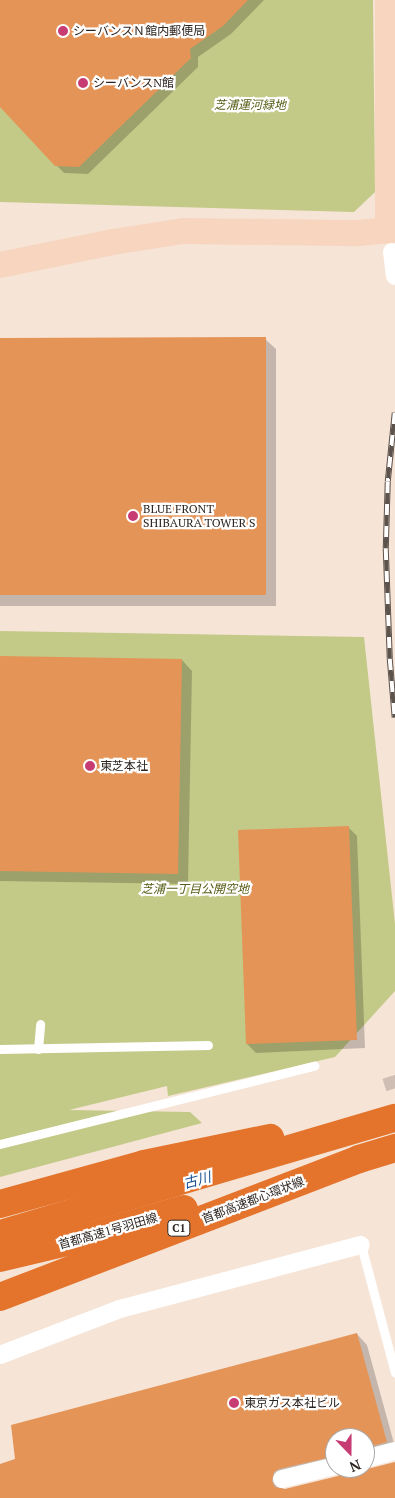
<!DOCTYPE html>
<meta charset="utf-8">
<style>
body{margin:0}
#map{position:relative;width:395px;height:1498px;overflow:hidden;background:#f6e4d7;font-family:"PT Serif","Noto Sans JP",serif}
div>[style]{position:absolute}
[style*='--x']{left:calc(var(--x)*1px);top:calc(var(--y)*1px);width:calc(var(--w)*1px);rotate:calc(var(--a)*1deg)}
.green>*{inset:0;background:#c3ca87}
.shadow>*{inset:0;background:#0003}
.building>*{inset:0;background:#e59458}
.street-tunnel>*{height:18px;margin-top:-9px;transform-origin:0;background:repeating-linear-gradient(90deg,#cebeb3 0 18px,transparent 0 27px)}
.lane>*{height:9px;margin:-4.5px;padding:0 4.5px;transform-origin:4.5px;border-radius:4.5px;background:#fff}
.street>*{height:18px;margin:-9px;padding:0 9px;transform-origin:9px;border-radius:9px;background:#fff}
.secondary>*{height:26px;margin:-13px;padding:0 13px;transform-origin:13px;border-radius:13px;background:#f7d5bf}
.highway>*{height:28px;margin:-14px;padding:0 14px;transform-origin:14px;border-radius:14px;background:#e4732b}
.rail>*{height:5.5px;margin-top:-2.75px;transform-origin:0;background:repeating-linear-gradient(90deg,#fff 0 11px,#5d534d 0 22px);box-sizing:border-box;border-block:1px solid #5d534d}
.dots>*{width:14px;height:14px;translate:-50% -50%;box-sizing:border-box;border:2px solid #fff;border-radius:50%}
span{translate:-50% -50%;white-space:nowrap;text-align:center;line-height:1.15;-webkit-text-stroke:4.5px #fff;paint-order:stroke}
.shield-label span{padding:1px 4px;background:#fff;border:1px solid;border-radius:4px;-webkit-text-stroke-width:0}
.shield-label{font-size:11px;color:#2c2521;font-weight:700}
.poi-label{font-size:12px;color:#2c2521}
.left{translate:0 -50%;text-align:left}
.park-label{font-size:12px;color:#585d15;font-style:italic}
.street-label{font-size:12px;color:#2c2521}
.water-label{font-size:14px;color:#185294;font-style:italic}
.north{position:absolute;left:325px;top:1428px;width:50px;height:50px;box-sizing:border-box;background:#fff;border:1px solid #aba8a6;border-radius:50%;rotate:158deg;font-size:14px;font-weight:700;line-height:20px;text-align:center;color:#2c2521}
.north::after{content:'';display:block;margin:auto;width:18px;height:22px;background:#c73c73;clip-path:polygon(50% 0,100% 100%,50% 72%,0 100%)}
</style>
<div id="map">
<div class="green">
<i style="clip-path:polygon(0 0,373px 0,375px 192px,354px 212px,0 202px)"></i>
<i style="clip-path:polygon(0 631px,364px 637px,395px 924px,395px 991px,335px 1057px,168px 1096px,167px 1086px,69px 1110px,190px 1112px,202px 1123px,0 1177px)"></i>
</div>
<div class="shadow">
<i style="clip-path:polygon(0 0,264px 0,231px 34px,198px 57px,198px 67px,88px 174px,64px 173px,0 106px)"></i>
<i style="clip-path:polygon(0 339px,265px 339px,276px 349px,276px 606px,0 606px)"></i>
<i style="clip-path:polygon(0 658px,182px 660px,192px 671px,188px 884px,0 881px)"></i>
<i style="clip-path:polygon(348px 827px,357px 836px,365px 1048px,256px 1053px,247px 1044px)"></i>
<i style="clip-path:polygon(evenodd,357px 1334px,367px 1345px,395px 1447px,368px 1462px,366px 1470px,395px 1467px,395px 1498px,0 1498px,0 1465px,357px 1334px,335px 1438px,365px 1438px,365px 1468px,345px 1468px,344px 1474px,338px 1477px,283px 1490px,282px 1486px,335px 1468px,335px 1438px)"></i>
</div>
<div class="building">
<i style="clip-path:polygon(0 0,248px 0,223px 26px,190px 49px,191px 58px,79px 167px,55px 166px,0 107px)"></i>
<i style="clip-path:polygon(266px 337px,266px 595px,0 595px,0 338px)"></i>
<i style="clip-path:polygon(0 656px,182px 659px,178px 874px,0 871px)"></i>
<i style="clip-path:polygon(349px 826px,357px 1040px,246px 1044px,238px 830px)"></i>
<i style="clip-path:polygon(357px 1333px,387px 1442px,365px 1448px,365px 1438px,335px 1438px,335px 1456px,279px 1469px,274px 1472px,272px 1481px,275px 1487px,285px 1489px,338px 1476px,345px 1468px,367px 1469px,395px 1462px,395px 1498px,0 1498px,0 1464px,15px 1459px,11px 1425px)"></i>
</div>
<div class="street-tunnel">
<i style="--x:391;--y:1076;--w:13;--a:72"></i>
</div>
<div class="lane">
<i style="--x:0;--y:1049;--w:208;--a:-1.1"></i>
<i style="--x:38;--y:1049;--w:25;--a:-85"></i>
<i style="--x:0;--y:1144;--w:324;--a:-14"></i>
<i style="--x:361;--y:1245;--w:132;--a:75.1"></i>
</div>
<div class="street">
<i style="--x:392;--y:252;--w:24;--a:83"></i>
<i style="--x:0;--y:1355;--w:129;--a:-21"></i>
<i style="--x:120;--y:1309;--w:249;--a:-14.9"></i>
<i style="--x:365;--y:1459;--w:31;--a:-15"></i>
<i style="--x:282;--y:1479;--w:55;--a:-13.8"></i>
</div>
<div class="secondary">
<i style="--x:388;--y:0;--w:230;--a:90"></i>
<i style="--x:0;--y:265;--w:115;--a:-11.5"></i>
<i style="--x:113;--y:242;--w:71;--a:-8.9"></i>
<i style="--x:183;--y:231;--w:175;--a:0.7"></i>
<i style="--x:358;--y:233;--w:37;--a:-5"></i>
</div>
<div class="highway">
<i style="--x:0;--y:1204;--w:149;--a:-15.5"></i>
<i style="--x:144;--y:1164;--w:129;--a:-11.7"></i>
<i style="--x:0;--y:1234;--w:412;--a:-16.4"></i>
<i style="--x:0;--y:1258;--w:90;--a:-13.4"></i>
<i style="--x:88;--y:1237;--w:100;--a:-16.3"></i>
<i style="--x:0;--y:1297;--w:385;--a:-21"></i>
<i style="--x:359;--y:1159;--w:38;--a:-17"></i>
</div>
<div class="rail">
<i style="--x:395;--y:413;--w:69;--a:95.8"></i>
<i style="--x:388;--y:482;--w:67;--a:91.7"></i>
<i style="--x:386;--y:549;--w:110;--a:87.9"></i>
<i style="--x:390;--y:659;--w:59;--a:85.2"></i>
</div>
<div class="dots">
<i style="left:63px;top:31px;background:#c73c73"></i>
<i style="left:83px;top:83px;background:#c73c73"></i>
<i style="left:133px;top:516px;background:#c73c73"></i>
<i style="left:90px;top:766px;background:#c73c73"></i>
<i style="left:234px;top:1403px;background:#c73c73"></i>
</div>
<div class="shield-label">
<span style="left:179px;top:1228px">C1</span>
</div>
<div class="poi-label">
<span class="left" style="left:73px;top:31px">シーバンスＮ館内郵便局</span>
<span class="left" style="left:93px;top:83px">シーバンスN館</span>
<span class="left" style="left:143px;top:516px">BLUE FRONT<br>SHIBAURA TOWER S</span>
<span class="left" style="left:100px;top:766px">東芝本社</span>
<span class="left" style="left:244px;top:1403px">東京ガス本社ビル</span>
</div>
<div class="park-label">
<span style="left:250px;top:105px">芝浦運河緑地</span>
<span style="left:195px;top:889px">芝浦一丁目公開空地</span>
</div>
<div class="street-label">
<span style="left:253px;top:1200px;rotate:-21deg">首都高速都心環状線</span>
<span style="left:108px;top:1231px;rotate:-16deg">首都高速1号羽田線</span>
</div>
<div class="water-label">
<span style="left:197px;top:1180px;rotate:-15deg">古川</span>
</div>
<div class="north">N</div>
</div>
